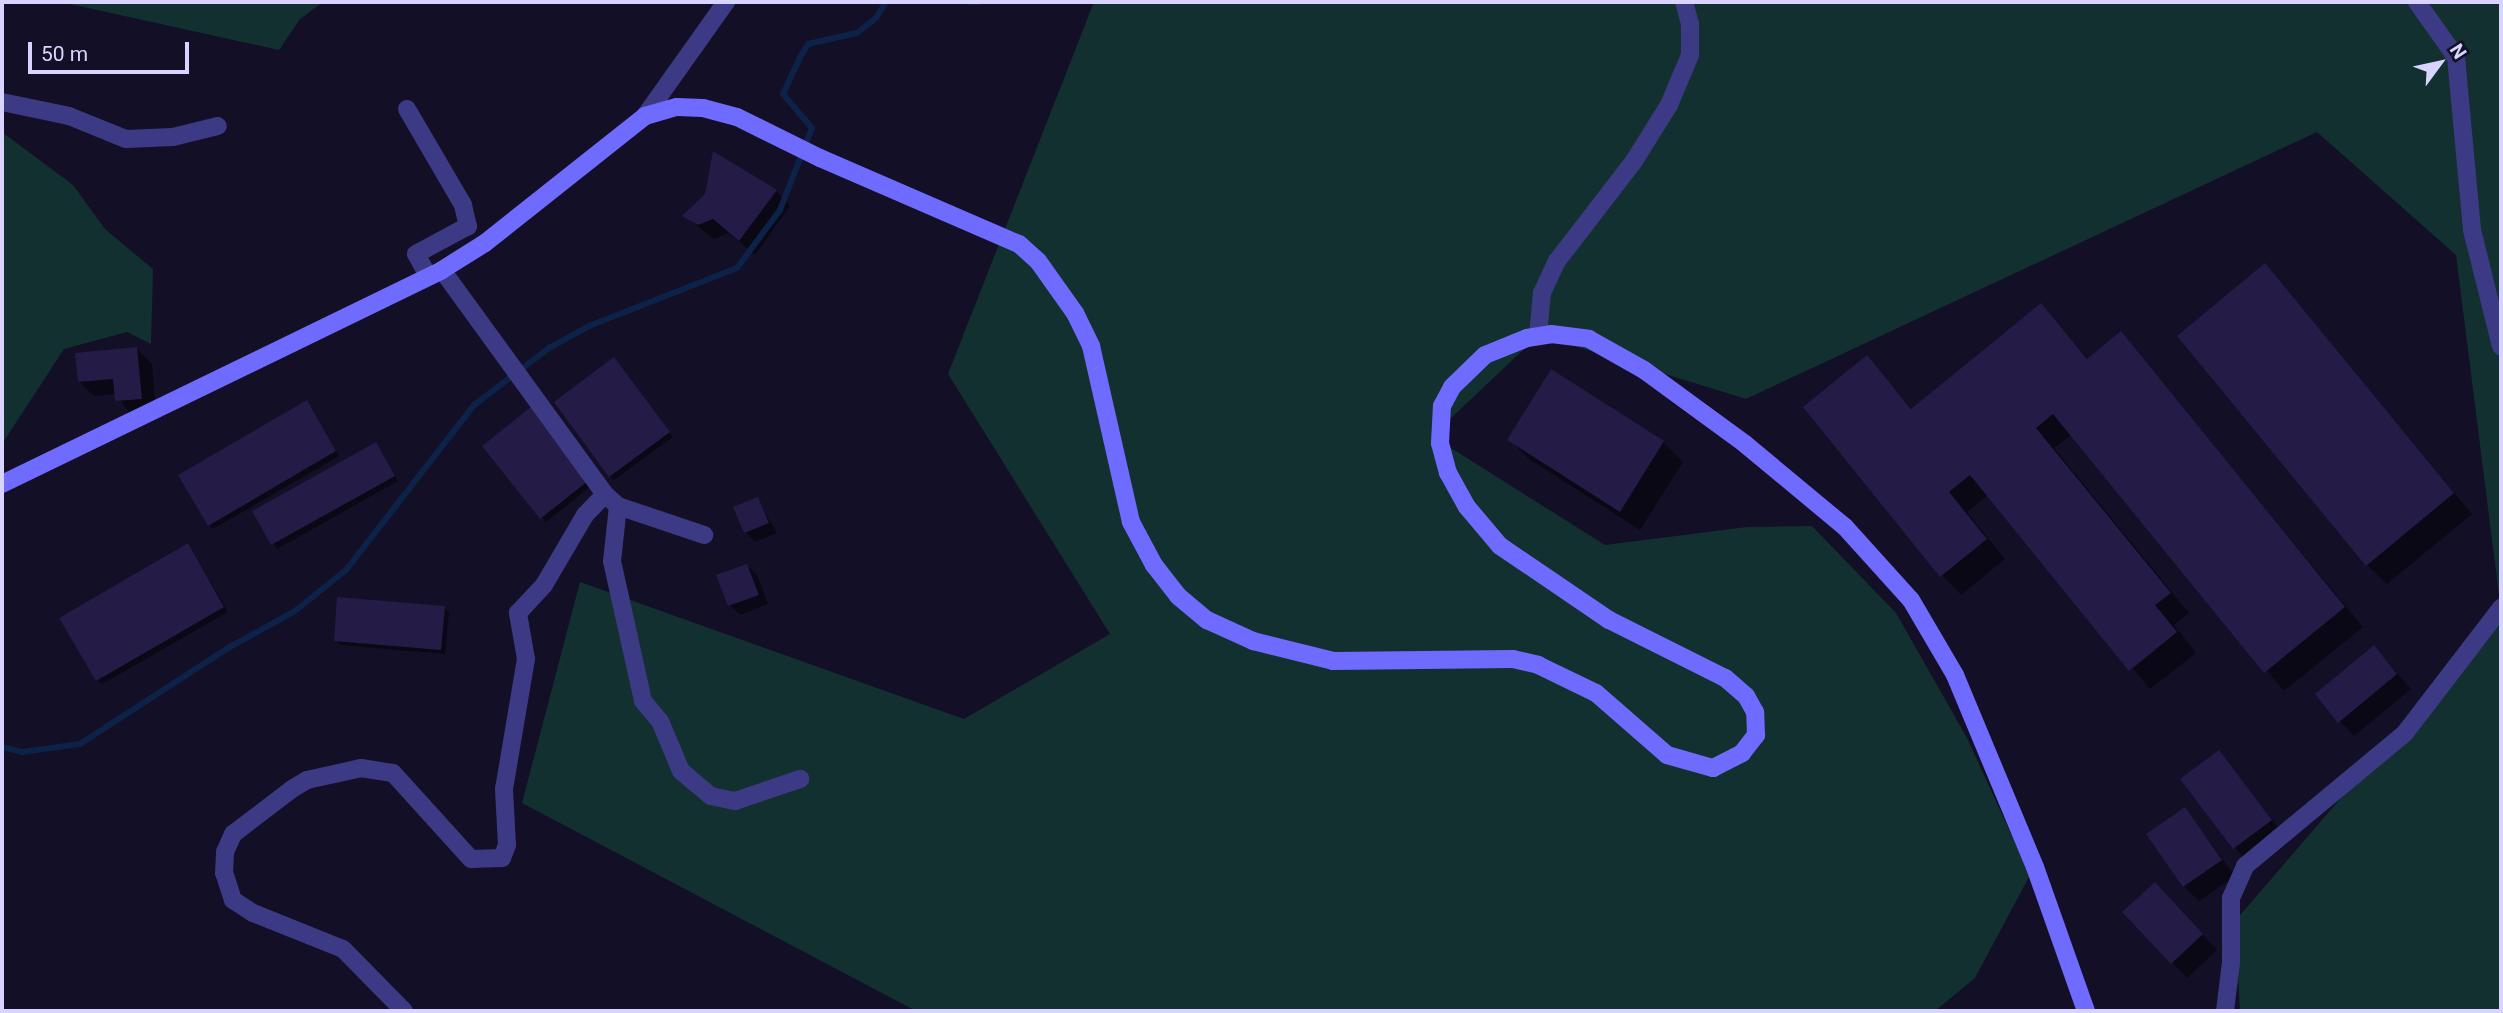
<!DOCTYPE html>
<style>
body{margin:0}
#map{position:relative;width:2503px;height:1013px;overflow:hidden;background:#130f26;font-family:Roboto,sans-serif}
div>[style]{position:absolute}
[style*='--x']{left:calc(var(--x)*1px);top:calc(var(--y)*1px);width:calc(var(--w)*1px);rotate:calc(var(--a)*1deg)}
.green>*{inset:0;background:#12302f}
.shadow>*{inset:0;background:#0007}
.stream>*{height:6px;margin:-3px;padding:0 3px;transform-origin:3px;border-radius:3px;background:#0c2248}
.building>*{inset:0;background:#241b47}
.street>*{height:18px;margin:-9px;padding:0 9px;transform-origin:9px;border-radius:9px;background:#3d3a85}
.secondary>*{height:18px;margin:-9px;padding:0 9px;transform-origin:9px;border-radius:9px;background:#6f6bff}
span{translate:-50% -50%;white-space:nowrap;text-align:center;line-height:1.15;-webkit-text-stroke:5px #130f26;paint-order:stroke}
.frame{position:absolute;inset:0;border:4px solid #d9d4ff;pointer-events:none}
.north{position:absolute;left:2405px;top:28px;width:70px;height:70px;-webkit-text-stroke:5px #130f26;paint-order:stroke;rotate:57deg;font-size:19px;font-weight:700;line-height:28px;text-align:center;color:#d9d4ff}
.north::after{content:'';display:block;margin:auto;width:24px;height:32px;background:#d9d4ff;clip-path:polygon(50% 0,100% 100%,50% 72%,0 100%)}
.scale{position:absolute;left:28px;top:42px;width:161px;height:32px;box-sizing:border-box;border:4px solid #d9d4ff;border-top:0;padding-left:9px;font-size:21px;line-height:24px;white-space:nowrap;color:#d9d4ff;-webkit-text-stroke:5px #130f26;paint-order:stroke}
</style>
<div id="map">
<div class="green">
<i style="clip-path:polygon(61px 2px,323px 2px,300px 19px,279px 50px)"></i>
<i style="clip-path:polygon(1094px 2px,2501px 2px,2501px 611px,2456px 255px,2317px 132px,1746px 399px,1539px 335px,1432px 436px,1605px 545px,1747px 527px,1812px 526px,1896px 613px,1967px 738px,2030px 875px,1975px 978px,1935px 1011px,916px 1011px,522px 803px,580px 582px,964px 719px,1110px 634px,948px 374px)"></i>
<i style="clip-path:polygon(2px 132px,73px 185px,105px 229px,153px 269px,151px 344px,127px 332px,64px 349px,2px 444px)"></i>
<i style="clip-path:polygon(2501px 612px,2501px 1011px,2240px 1011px,2235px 921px)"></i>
</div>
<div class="shadow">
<i style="clip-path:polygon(776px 191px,790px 206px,755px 255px,729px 233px,714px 239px,685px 216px)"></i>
<i style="clip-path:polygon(2264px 266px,2472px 514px,2387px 584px,2367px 565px)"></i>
<i style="clip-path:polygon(2041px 306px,2089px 360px,2121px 334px,2363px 627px,2284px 691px,2072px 434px,2054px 448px,2189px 613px,2174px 625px,2196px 653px,2150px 689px,1988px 495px,1967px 512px,2005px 559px,1961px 595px,1942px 575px,1867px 358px,1913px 410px)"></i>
<i style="clip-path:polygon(137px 349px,152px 364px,156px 413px,131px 415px,116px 394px,94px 396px,79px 381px)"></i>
<i style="clip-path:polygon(618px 364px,673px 437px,614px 480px,610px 476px)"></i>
<i style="clip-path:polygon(1552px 371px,1663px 442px,1683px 462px,1640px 530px,1529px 459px,1509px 439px)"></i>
<i style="clip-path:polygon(311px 407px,339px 456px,213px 529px,209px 525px)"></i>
<i style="clip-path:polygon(530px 410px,591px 486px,546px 522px,485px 446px)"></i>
<i style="clip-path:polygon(376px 444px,398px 481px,277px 549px,255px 512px)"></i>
<i style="clip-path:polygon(757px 499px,777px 533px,755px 542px,745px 532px)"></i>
<i style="clip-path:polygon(192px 550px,228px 612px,102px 684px,97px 680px)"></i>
<i style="clip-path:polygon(747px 566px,757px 575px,768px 604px,740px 615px,730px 605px)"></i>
<i style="clip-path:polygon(444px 608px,449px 612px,445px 654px,340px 645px,336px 640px)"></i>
<i style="clip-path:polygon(2374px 647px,2411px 689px,2354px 736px,2340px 721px)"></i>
<i style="clip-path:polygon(2219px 752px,2285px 836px,2249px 862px,2235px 848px)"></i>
<i style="clip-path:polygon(2185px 809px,2235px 876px,2199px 901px,2184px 886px)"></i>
<i style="clip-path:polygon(2169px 899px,2217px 950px,2187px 978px,2125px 912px)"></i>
</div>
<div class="stream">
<i style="--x:970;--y:2;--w:9;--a:0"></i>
<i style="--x:2;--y:747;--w:21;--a:14"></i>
<i style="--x:22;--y:752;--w:59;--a:-7.9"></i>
<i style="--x:80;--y:744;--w:176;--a:-33"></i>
<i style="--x:228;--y:648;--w:77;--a:-28.9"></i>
<i style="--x:295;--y:611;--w:65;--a:-38.8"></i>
<i style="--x:346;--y:570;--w:209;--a:-52.2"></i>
<i style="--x:474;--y:405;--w:94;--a:-37.2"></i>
<i style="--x:549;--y:348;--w:46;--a:-28.8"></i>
<i style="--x:589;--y:326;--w:159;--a:-21.4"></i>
<i style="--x:737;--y:268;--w:72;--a:-53.4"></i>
<i style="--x:780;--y:210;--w:88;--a:-68.7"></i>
<i style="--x:812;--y:128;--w:45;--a:-130.5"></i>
<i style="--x:783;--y:94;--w:38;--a:-65"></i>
<i style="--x:799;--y:59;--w:17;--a:-59"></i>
<i style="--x:808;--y:44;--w:50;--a:-12.7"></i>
<i style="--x:857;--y:33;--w:24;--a:-38"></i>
<i style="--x:876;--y:18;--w:19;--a:-58"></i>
</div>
<div class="building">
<i style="clip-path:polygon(713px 151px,777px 190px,739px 241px,713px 219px,698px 225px,682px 216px,705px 194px)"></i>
<i style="clip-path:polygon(2265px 263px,2454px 493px,2366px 566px,2177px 336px)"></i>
<i style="clip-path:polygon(2041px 303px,2087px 359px,2121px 331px,2345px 607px,2264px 673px,2053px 414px,2036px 428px,2171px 593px,2155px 605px,2177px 632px,2129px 671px,1970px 475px,1949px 492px,1987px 539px,1940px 577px,1803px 407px,1867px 355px,1911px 409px)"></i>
<i style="clip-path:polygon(137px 347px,142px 399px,115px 401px,113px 379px,78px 382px,75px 353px)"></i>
<i style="clip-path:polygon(614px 357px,670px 432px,609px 477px,554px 402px)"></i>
<i style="clip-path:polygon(1551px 369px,1664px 441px,1620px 512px,1507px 440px)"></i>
<i style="clip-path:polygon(307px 400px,336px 451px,208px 526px,178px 475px)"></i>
<i style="clip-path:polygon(531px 407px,588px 481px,540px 519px,482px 446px)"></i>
<i style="clip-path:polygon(376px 442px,395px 476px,271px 545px,252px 511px)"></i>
<i style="clip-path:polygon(758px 497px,769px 523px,744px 533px,733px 507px)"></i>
<i style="clip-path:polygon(188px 543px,224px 607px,96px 681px,59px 618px)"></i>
<i style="clip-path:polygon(747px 564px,759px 595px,728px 606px,716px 575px)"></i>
<i style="clip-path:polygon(337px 597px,445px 606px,441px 650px,334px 641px)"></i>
<i style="clip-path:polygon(2374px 645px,2397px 674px,2338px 723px,2315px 694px)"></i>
<i style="clip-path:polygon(2219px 750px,2272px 820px,2233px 849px,2180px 779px)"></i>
<i style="clip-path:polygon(2185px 807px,2222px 860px,2183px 887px,2146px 834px)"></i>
<i style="clip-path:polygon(2155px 882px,2203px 934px,2171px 964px,2122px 912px)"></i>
</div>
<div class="street">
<i style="--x:2417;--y:2;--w:67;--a:54.7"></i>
<i style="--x:2456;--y:57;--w:174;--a:84.7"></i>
<i style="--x:2472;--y:230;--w:120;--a:76"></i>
<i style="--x:2;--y:102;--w:68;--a:11.8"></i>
<i style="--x:69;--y:116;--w:61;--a:22"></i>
<i style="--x:126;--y:139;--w:47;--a:-2.4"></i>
<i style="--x:173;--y:137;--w:46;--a:-13.7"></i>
<i style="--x:407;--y:109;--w:111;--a:59.7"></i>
<i style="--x:463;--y:205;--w:22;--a:77"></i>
<i style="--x:468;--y:226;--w:59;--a:151.7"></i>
<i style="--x:416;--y:254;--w:25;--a:61"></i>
<i style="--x:645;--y:116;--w:140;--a:-54.6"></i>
<i style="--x:442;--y:270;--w:277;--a:54"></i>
<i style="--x:605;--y:494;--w:18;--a:43"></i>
<i style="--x:618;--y:506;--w:91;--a:18.6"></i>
<i style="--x:1538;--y:335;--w:42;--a:-84.6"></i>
<i style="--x:1542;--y:293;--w:35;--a:-65"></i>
<i style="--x:1557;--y:261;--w:126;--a:-52.4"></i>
<i style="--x:1634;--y:161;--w:66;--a:-58"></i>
<i style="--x:1669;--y:105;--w:54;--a:-67.2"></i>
<i style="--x:1690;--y:55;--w:31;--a:-90"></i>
<i style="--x:1690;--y:24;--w:23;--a:-105"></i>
<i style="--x:618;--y:506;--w:55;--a:96.2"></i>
<i style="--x:612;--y:561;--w:143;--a:77.5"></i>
<i style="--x:643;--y:701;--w:26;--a:50"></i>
<i style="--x:660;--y:721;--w:54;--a:67.2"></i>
<i style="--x:681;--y:771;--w:39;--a:40"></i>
<i style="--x:711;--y:796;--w:25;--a:12"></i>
<i style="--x:735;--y:801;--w:69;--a:-18.7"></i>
<i style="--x:404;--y:1011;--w:87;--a:-134.5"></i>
<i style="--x:343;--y:949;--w:97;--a:-158.2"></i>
<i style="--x:253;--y:913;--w:24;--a:-147"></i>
<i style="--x:233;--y:900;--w:28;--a:-108"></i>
<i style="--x:224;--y:873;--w:21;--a:-87"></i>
<i style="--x:225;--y:852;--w:20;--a:-66"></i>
<i style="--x:233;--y:834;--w:74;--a:-37.3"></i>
<i style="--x:292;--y:789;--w:17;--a:-31"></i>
<i style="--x:307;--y:780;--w:55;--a:-12.5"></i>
<i style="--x:361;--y:768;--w:32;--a:9"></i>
<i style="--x:393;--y:773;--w:116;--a:47.8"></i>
<i style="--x:471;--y:859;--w:31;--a:-2"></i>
<i style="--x:502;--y:858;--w:14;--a:-69"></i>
<i style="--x:507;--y:845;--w:56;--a:-93.1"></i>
<i style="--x:504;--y:789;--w:132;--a:-80.4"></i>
<i style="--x:526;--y:659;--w:47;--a:-99.9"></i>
<i style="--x:518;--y:613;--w:38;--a:-47"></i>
<i style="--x:544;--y:585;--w:81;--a:-59.6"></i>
<i style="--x:585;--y:515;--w:29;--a:-46"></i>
<i style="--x:2225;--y:1011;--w:49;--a:-83"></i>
<i style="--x:2231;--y:962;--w:64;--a:-90"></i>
<i style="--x:2231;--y:898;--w:35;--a:-66"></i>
<i style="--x:2245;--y:866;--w:208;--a:-39.7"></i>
<i style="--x:2405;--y:733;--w:158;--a:-52.5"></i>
</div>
<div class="secondary">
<i style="--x:2;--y:484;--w:489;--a:-25.9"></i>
<i style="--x:442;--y:270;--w:51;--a:-32.1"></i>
<i style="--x:485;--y:243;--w:204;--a:-38.4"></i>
<i style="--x:645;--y:116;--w:33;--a:-16"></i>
<i style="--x:677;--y:107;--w:26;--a:2"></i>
<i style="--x:703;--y:108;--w:35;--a:15"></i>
<i style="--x:737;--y:117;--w:93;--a:26.3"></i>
<i style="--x:820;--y:158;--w:217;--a:23.4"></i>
<i style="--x:1019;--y:244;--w:25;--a:42"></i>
<i style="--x:1038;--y:261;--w:64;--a:54.6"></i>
<i style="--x:1075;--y:313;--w:37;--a:64"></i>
<i style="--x:1091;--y:346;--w:180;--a:77.2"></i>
<i style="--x:1131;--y:522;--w:49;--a:61.9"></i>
<i style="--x:1154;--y:565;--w:39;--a:52"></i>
<i style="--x:1178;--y:596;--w:38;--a:40"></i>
<i style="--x:1207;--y:620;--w:51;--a:24.5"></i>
<i style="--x:1253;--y:641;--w:82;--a:14"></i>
<i style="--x:1333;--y:661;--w:180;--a:-0.6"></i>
<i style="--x:1513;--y:659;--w:26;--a:13"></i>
<i style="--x:1538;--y:665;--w:64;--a:25.8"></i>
<i style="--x:1596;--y:693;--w:94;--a:41.1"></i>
<i style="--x:1667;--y:755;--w:48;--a:15.8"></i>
<i style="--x:1713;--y:768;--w:33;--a:-27"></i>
<i style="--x:1742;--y:753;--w:23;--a:-52"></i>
<i style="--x:1756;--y:735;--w:23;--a:-92"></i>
<i style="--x:1755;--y:712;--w:18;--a:-119"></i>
<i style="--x:1746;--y:696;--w:28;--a:-139"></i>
<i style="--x:1725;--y:678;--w:130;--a:-153.4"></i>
<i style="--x:1609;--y:620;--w:132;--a:-145.8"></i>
<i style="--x:1500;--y:546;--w:51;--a:-130.2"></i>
<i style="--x:1467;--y:507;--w:39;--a:-119"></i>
<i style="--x:1448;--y:473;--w:31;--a:-105"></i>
<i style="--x:1440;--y:443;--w:37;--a:-87"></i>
<i style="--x:1442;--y:406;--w:21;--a:-62"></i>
<i style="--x:1452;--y:387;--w:46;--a:-44.1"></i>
<i style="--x:1485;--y:355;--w:45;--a:-22"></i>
<i style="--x:1527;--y:338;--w:24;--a:-9"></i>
<i style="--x:1551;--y:334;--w:38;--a:7"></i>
<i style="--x:1589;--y:339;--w:63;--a:29.4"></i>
<i style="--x:1644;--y:370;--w:125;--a:36.2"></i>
<i style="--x:1745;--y:444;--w:130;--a:39.7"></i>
<i style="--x:1845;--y:527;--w:98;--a:47.9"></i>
<i style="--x:1911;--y:600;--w:87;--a:59.6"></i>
<i style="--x:1955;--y:675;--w:208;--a:67.4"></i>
<i style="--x:2035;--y:867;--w:153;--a:70.5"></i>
</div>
<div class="frame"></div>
<div class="north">N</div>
<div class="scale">50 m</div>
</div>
